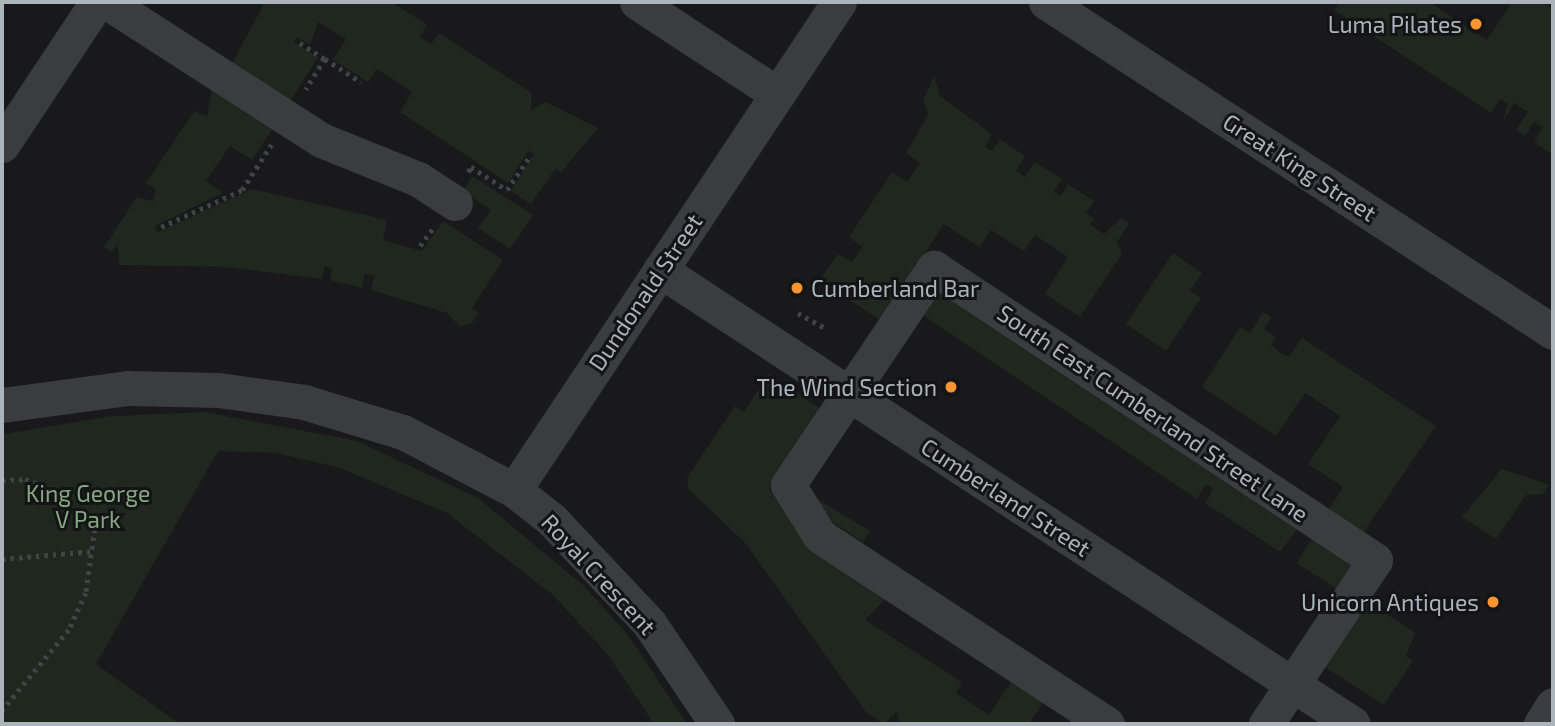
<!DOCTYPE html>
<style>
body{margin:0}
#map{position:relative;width:1555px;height:726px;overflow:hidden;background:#19191b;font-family:"Exo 2",sans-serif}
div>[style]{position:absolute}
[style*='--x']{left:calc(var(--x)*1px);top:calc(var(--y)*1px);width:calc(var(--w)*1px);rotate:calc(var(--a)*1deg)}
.green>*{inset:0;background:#1f271e}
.path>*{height:4.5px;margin-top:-2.25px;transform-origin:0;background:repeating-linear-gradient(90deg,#404347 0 3.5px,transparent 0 8.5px)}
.minor>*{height:35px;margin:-17.5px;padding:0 17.5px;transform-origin:17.5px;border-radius:17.5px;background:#3a3c40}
.dots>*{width:19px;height:19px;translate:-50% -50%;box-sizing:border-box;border:4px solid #141416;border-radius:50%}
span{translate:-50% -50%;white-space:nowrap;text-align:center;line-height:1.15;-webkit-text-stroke:6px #141416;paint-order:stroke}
.poi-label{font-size:23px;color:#abb3bb}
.right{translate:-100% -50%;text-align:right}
.left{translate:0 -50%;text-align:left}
.street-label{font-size:23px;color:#abb3bb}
.park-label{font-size:23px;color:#85a781}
.frame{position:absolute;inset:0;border:4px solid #abb3bb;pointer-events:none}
</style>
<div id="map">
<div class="green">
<i style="clip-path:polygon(265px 2px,392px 2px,427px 25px,420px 37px,431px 44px,439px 33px,532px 93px,531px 110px,546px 102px,598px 128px,561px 172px,555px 169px,531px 204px,511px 191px,534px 154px,528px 151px,508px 183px,400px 112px,412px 92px,377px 69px,368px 82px,333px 60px,346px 39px,318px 22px,310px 45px,297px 37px,294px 42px,318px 57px,289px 103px,231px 65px)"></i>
<i style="clip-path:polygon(1340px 2px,1430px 2px,1487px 40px,1512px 2px,1543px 2px,1553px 9px,1553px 155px,1534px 142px,1543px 127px,1534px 122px,1525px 136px,1516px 130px,1528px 112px,1514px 103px,1503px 121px,1508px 104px,1500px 99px,1491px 113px,1334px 10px)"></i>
<i style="clip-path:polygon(934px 76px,940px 96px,992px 134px,985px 147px,992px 151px,1000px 139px,1025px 156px,1016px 171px,1025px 177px,1035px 162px,1062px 179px,1054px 192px,1061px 196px,1068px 184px,1094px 201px,1086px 213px,1094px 218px,1090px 225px,1104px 234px,1121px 218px,1129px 224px,1117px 242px,1122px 254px,1080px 317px,1045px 294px,1068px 257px,1035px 235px,1024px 251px,991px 230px,979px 247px,944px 224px,880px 320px,820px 280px,838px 254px,852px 262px,862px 247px,849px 237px,892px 172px,907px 182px,920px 163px,906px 153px,928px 115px,923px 100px)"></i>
<i style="clip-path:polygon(212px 89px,273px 128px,252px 160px,230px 146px,206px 181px,223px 193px,155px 226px,158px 232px,252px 189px,387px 220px,383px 240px,422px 251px,443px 221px,503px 260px,472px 308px,479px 312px,472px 323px,460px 327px,447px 313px,371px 290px,374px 276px,365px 274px,362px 288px,330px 280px,332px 268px,325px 266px,322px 279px,226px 267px,119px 265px,118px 245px,112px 252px,104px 247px,137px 197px,153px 201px,156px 189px,146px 183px,194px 111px,207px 116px)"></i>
<i style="clip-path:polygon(472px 176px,533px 215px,510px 249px,478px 228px,491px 210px,463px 191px)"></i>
<i style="clip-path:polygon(1173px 253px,1202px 273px,1190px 291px,1201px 298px,1166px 351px,1126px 324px)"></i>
<i style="clip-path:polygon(937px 290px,1298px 527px,1292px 536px,1280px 552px,1205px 503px,1213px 489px,1206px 484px,1197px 499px,921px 314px)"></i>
<i style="clip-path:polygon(1263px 312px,1271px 317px,1264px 329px,1276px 337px,1271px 345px,1281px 353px,1289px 357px,1302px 338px,1436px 426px,1363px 533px,1328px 510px,1343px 487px,1308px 464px,1340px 416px,1305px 393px,1276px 436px,1202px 387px,1240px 327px,1250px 333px)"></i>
<i style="clip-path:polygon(769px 374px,821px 409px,769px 489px,811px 549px,886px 598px,865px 620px,962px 682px,956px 693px,989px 715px,1012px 680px,1044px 701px,1029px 724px,900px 724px,897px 711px,884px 724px,866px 712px,746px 544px,688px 488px,687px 478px,735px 406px,744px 412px)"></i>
<i style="clip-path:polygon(205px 412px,357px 441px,478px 498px,585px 587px,629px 636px,687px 724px,654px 724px,609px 656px,553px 595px,447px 513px,340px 468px,276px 453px,218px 451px,96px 664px,180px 724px,2px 724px,2px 434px,113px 416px)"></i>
<i style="clip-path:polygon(1502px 469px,1550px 485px,1543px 494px,1526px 495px,1496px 539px,1462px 517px)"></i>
<i style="clip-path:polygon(816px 498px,870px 531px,863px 542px,834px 523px)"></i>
<i style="clip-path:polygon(1313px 537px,1355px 564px,1338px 590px,1297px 563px)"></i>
<i style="clip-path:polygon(1366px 600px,1415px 633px,1406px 656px,1413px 661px,1384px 705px,1323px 666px)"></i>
</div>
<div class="path">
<i style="--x:300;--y:43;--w:30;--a:33"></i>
<i style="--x:325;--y:59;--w:36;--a:122"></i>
<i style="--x:325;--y:59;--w:43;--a:32.6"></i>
<i style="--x:468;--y:172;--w:6;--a:-59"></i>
<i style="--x:471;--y:167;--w:43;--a:32.6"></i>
<i style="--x:507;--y:190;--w:41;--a:-55.9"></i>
<i style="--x:161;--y:227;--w:89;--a:-24.6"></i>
<i style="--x:242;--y:190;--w:54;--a:-57.2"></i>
<i style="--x:420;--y:246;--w:24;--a:-54"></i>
<i style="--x:798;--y:313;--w:31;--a:29"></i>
<i style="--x:2;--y:480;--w:23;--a:-2"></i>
<i style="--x:25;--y:479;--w:34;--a:21"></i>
<i style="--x:57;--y:491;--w:54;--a:45"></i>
<i style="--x:95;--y:529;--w:65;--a:98"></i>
<i style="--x:86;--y:593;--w:41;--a:114.7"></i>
<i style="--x:69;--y:630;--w:105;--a:129.6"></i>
<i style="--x:2;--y:559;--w:93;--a:-4.9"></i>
</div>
<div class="minor">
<i style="--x:107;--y:2;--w:255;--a:32.8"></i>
<i style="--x:321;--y:140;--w:105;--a:21.9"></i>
<i style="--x:418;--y:179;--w:44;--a:33"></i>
<i style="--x:637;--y:2;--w:168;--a:33.3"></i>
<i style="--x:1046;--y:2;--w:605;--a:33.06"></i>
<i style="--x:2;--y:145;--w:172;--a:-56.4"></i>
<i style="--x:660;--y:270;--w:828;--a:33.23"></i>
<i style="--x:2;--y:405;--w:127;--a:-7.7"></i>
<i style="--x:128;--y:388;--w:90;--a:1.3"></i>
<i style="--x:218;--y:390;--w:87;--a:7.9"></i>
<i style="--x:304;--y:402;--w:103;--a:16.9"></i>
<i style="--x:403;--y:432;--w:125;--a:27.6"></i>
<i style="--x:514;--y:490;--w:47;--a:38.1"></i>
<i style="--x:551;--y:519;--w:143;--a:46.7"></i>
<i style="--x:649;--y:623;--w:122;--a:56"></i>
<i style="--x:514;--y:490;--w:586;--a:-56.34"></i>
<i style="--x:1107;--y:724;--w:343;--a:-146.8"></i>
<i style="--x:820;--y:536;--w:60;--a:-122.1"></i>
<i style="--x:788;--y:485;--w:262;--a:-56.1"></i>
<i style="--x:934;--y:268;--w:529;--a:33.51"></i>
<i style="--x:1375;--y:560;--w:197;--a:123.6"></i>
<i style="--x:1541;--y:724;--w:22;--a:-58"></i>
</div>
<div class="dots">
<i style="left:1476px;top:24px;background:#fa9532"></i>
<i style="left:797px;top:288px;background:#fa9532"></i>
<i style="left:951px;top:387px;background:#fa9532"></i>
<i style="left:1493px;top:602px;background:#fa9532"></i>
</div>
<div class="poi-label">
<span class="right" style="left:1462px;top:24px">Luma Pilates</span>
<span class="left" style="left:811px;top:288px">Cumberland Bar</span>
<span class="right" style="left:937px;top:387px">The Wind Section</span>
<span class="right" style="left:1479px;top:602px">Unicorn Antiques</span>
</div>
<div class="street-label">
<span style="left:1300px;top:167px;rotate:33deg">Great King Street</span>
<span style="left:645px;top:292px;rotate:-56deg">Dundonald Street</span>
<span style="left:1153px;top:413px;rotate:34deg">South East Cumberland Street Lane</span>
<span style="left:1006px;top:497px;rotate:33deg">Cumberland Street</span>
<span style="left:599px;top:574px;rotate:47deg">Royal Crescent</span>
</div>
<div class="park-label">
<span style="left:88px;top:506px">King George<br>V Park</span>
</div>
<div class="frame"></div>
</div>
